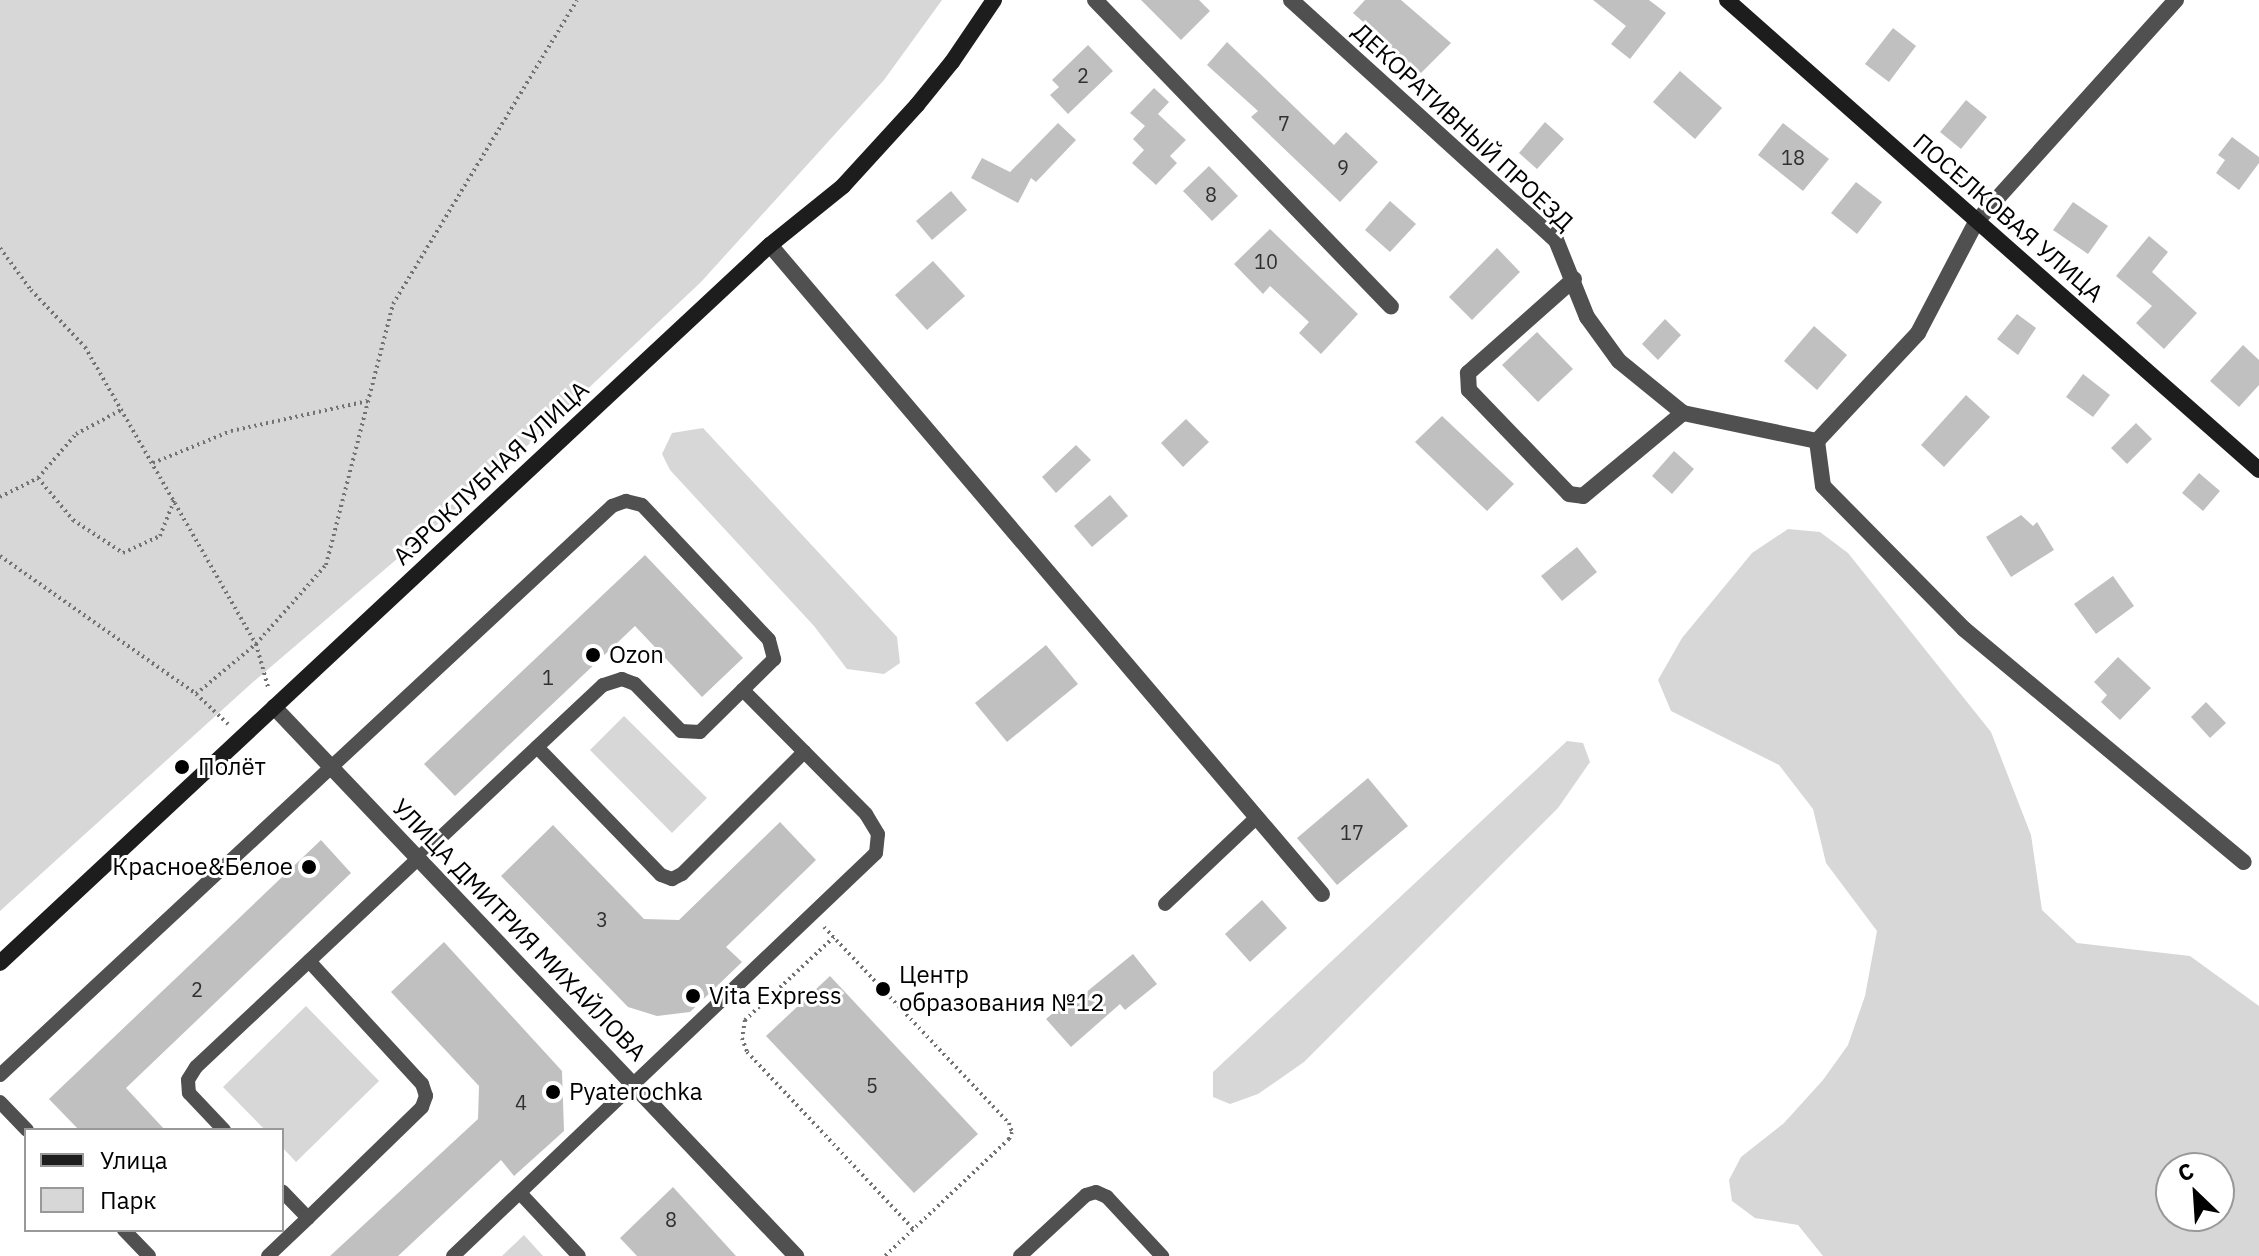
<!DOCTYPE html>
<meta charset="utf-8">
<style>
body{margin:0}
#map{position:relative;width:2259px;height:1256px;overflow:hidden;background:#fff;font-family:"IBM Plex Sans",sans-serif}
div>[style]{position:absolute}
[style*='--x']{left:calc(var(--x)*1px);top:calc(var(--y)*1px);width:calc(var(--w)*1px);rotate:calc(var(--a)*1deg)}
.green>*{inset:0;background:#d7d7d7}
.building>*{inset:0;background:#c0c0c0}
.path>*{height:4px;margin-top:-2px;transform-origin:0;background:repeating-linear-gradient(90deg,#727272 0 2px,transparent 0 6px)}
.lane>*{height:14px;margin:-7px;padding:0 7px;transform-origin:7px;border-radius:7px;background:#505050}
.street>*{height:16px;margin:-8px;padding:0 8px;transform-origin:8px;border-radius:8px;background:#505050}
.secondary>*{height:16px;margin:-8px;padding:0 8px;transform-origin:8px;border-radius:8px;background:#1d1d1d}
.dots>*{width:22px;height:22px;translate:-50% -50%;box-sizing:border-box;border:4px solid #fff;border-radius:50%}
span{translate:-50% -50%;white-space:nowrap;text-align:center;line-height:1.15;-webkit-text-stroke:6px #fff;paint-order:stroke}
.number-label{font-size:20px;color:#303030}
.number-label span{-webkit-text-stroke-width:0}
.street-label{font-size:24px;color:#000}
.poi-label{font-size:24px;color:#000}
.left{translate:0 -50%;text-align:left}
.right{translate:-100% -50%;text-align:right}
.legend{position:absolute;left:24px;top:1128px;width:260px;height:104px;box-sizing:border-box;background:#fff;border:2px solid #999;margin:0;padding:10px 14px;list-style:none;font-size:24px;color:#000}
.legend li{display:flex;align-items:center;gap:16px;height:40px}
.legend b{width:40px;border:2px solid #999}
.north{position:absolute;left:2155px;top:1152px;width:80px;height:80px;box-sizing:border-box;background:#fff;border:2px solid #999;border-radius:50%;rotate:335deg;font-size:22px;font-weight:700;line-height:32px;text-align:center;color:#000}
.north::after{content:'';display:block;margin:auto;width:28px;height:36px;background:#000;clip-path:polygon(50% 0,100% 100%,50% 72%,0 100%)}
</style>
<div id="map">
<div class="green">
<i style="clip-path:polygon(0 0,942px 0,884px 80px,701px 282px,508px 464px,253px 682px,0 911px)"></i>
<i style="clip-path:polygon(703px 428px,897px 637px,900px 663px,884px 674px,847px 669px,814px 626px,670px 470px,662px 454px,672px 433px)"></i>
<i style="clip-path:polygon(evenodd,1788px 529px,1820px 532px,1848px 553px,1991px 732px,2031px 835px,2042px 910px,2077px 943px,2190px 956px,2259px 1006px,2259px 1256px,1823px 1256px,1798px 1225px,1755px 1218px,1732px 1201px,1729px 1180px,1741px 1157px,1784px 1123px,1823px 1080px,1848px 1045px,1865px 996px,1877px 931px,1826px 863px,1813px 809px,1779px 765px,1671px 711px,1658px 680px,1682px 638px,1752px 553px,1788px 529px,2171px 1168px,2219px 1168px,2219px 1216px,2171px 1216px,2171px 1168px)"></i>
<i style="clip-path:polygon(624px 716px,707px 798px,672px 833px,590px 750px)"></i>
<i style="clip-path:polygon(1567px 741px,1583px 743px,1590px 762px,1558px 808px,1304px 1062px,1258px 1094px,1230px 1104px,1213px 1097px,1213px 1072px)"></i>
<i style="clip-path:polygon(306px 1006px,379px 1081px,296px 1162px,282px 1147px,282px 1130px,265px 1130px,223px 1087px)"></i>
<i style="clip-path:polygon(524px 1235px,543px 1256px,502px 1256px)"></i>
</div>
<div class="building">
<i style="clip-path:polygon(1141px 0,1199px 0,1210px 11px,1181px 40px)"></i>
<i style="clip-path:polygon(1365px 0,1401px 0,1451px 43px,1421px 73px,1353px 13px)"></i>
<i style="clip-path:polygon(1593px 0,1649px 0,1666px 13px,1630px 59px,1611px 44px,1626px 26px)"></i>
<i style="clip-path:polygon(1893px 28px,1916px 46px,1889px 82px,1865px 64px)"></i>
<i style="clip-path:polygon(1227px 42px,1334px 145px,1346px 132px,1378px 162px,1340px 202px,1251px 117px,1258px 111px,1207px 65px)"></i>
<i style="clip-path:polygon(1088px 45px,1113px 71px,1068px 114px,1050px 95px,1059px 87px,1052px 80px)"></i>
<i style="clip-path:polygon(1680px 71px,1722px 108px,1695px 139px,1653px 102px)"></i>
<i style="clip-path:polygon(1154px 88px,1169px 102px,1158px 114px,1186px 140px,1170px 156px,1177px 163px,1156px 185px,1132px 163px,1144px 150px,1133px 139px,1145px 126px,1130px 113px)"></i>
<i style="clip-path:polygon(1966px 100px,1987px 117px,1961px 149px,1940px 132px)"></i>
<i style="clip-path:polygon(1545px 122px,1564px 139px,1537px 169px,1519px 153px)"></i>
<i style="clip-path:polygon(1058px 123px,1076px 140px,1036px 182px,1031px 178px,1018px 203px,971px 178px,982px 158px,1010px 172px)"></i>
<i style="clip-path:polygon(1783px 123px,1829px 159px,1803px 191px,1758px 155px)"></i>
<i style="clip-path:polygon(2232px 137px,2259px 157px,2259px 163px,2239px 190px,2216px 173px,2225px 160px,2218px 155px)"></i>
<i style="clip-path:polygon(1209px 166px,1238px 196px,1212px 221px,1183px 191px)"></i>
<i style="clip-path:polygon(1856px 182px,1882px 202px,1857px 234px,1831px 213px)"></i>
<i style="clip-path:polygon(951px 191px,967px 210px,932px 240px,916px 221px)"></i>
<i style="clip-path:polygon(1390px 201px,1416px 224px,1390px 252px,1365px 230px)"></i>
<i style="clip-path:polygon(2073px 202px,2108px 226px,2088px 254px,2053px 230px)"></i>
<i style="clip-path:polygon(1270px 229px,1358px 314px,1321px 354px,1299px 333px,1309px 322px,1270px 286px,1263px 294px,1234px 264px)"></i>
<i style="clip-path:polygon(2149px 236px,2168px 252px,2152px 272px,2197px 313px,2164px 349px,2136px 323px,2152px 306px,2116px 276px)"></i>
<i style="clip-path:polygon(1497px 248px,1520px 272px,1472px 320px,1449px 297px)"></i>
<i style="clip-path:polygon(933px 261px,965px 296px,927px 330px,895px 295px)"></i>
<i style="clip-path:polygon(2017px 314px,2036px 328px,2018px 355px,1997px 339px)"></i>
<i style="clip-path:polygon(1665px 319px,1681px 335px,1658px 360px,1642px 344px)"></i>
<i style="clip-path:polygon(1814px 326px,1847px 355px,1817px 390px,1784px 361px)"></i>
<i style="clip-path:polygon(1537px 332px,1573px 369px,1538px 402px,1502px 365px)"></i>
<i style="clip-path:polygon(2243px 345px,2259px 360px,2259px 385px,2239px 407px,2210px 381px)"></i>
<i style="clip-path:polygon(2083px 374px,2110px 395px,2093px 417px,2066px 397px)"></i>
<i style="clip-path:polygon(1966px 395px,1990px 417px,1944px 467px,1921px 445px)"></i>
<i style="clip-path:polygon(1442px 416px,1514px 484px,1487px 511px,1415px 442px)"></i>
<i style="clip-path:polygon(1186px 419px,1209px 442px,1183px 467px,1161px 443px)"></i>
<i style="clip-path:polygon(2136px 423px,2152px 439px,2127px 464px,2111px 448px)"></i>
<i style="clip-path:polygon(1076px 445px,1091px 460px,1056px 493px,1042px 477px)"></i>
<i style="clip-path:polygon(1674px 451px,1694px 469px,1672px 494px,1652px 476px)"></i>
<i style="clip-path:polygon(2199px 473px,2220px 491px,2203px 511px,2182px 493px)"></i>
<i style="clip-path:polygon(1110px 495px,1128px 516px,1092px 547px,1074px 526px)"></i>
<i style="clip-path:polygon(2021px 515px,2033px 526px,2037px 522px,2054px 550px,2011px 577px,1986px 537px)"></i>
<i style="clip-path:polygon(1577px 547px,1597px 572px,1562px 601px,1541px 576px)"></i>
<i style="clip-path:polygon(645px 555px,743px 658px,702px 697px,635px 626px,455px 796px,424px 764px)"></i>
<i style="clip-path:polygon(2113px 576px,2134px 606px,2096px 634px,2074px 604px)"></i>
<i style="clip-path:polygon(1046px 645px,1078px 684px,1007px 742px,975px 703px)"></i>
<i style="clip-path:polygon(2118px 657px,2151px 688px,2120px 720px,2101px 702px,2107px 695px,2094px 682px)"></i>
<i style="clip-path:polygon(2206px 702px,2226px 723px,2210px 738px,2191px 717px)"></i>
<i style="clip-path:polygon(1368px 778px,1408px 826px,1337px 885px,1297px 838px)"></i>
<i style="clip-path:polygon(780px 822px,816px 860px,726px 947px,742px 962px,690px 1012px,657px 1016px,628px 1007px,501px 876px,553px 825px,644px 919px,679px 920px)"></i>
<i style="clip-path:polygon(321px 840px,351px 873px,126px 1088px,165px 1130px,79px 1130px,49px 1099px)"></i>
<i style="clip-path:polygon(1262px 900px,1287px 928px,1250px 962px,1225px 934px)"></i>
<i style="clip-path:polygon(444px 942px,562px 1071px,564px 1131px,514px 1176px,501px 1160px,398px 1256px,330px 1256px,478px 1119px,479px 1086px,391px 992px)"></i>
<i style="clip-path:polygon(1133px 954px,1157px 984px,1125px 1010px,1120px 1004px,1071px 1047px,1046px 1019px,1075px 994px,1079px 998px)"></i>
<i style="clip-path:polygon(830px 976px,978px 1134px,914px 1193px,766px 1036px)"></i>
<i style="clip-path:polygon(673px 1187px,736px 1256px,637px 1256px,620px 1238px)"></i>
</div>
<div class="path">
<i style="--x:0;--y:248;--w:52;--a:53.6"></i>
<i style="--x:31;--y:290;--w:79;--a:46.5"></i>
<i style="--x:85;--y:347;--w:343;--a:60.1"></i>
<i style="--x:256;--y:644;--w:45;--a:74.4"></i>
<i style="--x:153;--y:463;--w:84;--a:-22.3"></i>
<i style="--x:231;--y:431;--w:140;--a:-12.4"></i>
<i style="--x:38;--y:478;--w:58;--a:-49.2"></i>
<i style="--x:76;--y:434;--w:53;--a:-28"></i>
<i style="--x:0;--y:497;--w:42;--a:-26.6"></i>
<i style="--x:38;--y:478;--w:55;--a:50.2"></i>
<i style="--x:73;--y:520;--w:60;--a:33.4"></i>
<i style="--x:123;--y:553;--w:41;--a:-24.7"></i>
<i style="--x:160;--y:536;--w:41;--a:-68.5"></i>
<i style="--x:0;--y:556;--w:240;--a:35.1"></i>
<i style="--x:196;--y:694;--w:44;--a:43.2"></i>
<i style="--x:196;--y:694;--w:78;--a:-39.8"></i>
<i style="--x:256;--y:644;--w:106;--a:-48.5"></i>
<i style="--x:326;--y:565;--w:269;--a:-75.6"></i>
<i style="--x:393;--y:304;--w:355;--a:-58.8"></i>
<i style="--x:824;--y:927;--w:270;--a:46.7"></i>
<i style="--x:1009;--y:1123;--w:9;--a:72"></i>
<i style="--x:1012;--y:1132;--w:8;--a:113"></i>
<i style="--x:1009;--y:1139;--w:170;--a:136.7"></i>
<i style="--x:834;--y:937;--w:122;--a:137"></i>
<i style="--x:745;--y:1020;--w:18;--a:99"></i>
<i style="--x:742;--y:1038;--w:15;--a:70"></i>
<i style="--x:747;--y:1052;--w:243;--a:46.8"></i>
</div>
<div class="lane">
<i style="--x:537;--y:747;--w:178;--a:45.9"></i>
<i style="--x:661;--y:875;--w:12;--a:20"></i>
<i style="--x:672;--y:879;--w:11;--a:-27"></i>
<i style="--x:682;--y:874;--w:173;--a:-45"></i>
<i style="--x:1165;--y:904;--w:127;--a:-43.4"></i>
<i style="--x:0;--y:1075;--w:836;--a:-42.91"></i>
<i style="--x:612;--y:506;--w:15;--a:-20"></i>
<i style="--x:626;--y:501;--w:16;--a:14"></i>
<i style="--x:642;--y:505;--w:185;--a:46.7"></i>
<i style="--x:769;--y:640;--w:20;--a:75"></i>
<i style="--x:774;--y:659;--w:104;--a:135.4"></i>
<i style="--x:700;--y:732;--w:19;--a:-177"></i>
<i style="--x:681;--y:731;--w:66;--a:-134.4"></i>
<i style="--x:635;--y:684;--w:14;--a:-159"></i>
<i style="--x:622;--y:679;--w:20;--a:162"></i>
<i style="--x:603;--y:685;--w:558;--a:136.81"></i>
<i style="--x:196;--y:1067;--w:15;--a:122"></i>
<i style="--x:188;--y:1080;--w:13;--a:86"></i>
<i style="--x:189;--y:1093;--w:51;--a:46.6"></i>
<i style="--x:0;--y:1102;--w:39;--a:46"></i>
<i style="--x:520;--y:1193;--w:86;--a:46.9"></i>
<i style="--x:308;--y:1218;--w:159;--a:-44.2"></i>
<i style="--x:422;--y:1107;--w:12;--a:-70"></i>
<i style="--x:426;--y:1096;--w:13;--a:-108"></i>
<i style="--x:422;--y:1084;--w:167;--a:-132.6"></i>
<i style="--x:124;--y:1230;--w:36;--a:46"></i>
<i style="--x:268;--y:1256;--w:55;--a:-43.5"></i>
<i style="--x:308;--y:1218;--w:37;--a:-134"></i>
<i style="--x:453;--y:1256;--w:584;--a:-43.61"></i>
<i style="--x:876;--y:853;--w:19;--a:-84"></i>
<i style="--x:878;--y:834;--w:23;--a:-121"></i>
<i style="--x:866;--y:814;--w:175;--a:-134.8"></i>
<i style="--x:1020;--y:1256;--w:90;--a:-42.7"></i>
<i style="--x:1086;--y:1195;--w:10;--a:-17"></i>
<i style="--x:1096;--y:1192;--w:12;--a:24"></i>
<i style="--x:1107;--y:1197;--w:81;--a:47"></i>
</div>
<div class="street">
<i style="--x:1095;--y:0;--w:426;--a:46"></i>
<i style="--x:1291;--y:0;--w:358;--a:42.2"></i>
<i style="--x:1556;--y:240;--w:83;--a:68.1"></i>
<i style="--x:1587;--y:317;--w:54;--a:54"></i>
<i style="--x:1619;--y:361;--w:82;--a:39.1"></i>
<i style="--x:1683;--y:413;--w:137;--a:11.8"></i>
<i style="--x:770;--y:245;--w:852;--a:49.62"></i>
<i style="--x:1574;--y:279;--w:142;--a:138.4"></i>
<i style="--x:1468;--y:373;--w:17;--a:87"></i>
<i style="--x:1469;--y:390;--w:144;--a:46.1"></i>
<i style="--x:1569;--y:494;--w:14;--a:8"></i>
<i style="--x:1583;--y:496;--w:130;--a:-39.7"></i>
<i style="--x:1817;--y:441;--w:45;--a:82.4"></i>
<i style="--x:1823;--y:486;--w:201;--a:45.4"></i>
<i style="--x:1964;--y:629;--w:364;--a:39.8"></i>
<i style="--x:1817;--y:441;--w:148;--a:-46.9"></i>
<i style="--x:1918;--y:333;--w:125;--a:-62.4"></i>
<i style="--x:1976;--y:222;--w:299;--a:-48"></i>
<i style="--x:274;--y:707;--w:758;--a:46.44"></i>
</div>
<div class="secondary">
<i style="--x:1727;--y:0;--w:710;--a:41.46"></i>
<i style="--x:0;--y:963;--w:1053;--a:-43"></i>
<i style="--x:770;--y:245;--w:94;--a:-38.9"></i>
<i style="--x:843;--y:186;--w:110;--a:-47.6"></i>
<i style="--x:917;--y:105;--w:55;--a:-50.9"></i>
<i style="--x:952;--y:62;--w:75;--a:-55.9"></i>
</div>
<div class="dots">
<i style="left:593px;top:655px;background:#000"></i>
<i style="left:182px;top:767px;background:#000"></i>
<i style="left:309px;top:867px;background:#000"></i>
<i style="left:883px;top:989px;background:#000"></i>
<i style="left:693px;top:996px;background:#000"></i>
<i style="left:553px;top:1092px;background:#000"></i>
</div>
<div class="number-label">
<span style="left:1083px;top:75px">2</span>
<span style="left:1284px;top:123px">7</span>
<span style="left:1793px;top:157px">18</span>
<span style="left:1343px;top:167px">9</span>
<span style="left:1211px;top:194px">8</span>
<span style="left:1266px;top:261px">10</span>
<span style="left:548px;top:677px">1</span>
<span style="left:1352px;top:832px">17</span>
<span style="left:602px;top:919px">3</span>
<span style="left:197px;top:989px">2</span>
<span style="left:872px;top:1085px">5</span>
<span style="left:521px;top:1102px">4</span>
<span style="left:671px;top:1219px">8</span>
</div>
<div class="street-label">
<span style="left:1463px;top:127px;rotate:43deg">ДЕКОРАТИВНЫЙ ПРОЕЗД</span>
<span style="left:2008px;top:218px;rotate:41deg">ПОСЕЛКОВАЯ УЛИЦА</span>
<span style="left:491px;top:473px;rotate:-43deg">АЭРОКЛУБНАЯ УЛИЦА</span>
<span style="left:519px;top:930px;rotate:46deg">УЛИЦА ДМИТРИЯ МИХАЙЛОВА</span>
</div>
<div class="poi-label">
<span class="left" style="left:609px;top:655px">Ozon</span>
<span class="left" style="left:198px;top:767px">Полёт</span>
<span class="right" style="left:293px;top:867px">Красное&amp;Белое</span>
<span class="left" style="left:899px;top:989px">Центр<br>образования №12</span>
<span class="left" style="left:709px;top:996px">Vita Express</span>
<span class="left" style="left:569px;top:1092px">Pyaterochka</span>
</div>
<ul class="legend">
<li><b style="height:10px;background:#1d1d1d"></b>Улица</li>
<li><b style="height:22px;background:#d7d7d7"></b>Парк</li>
</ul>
<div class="north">С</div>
</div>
